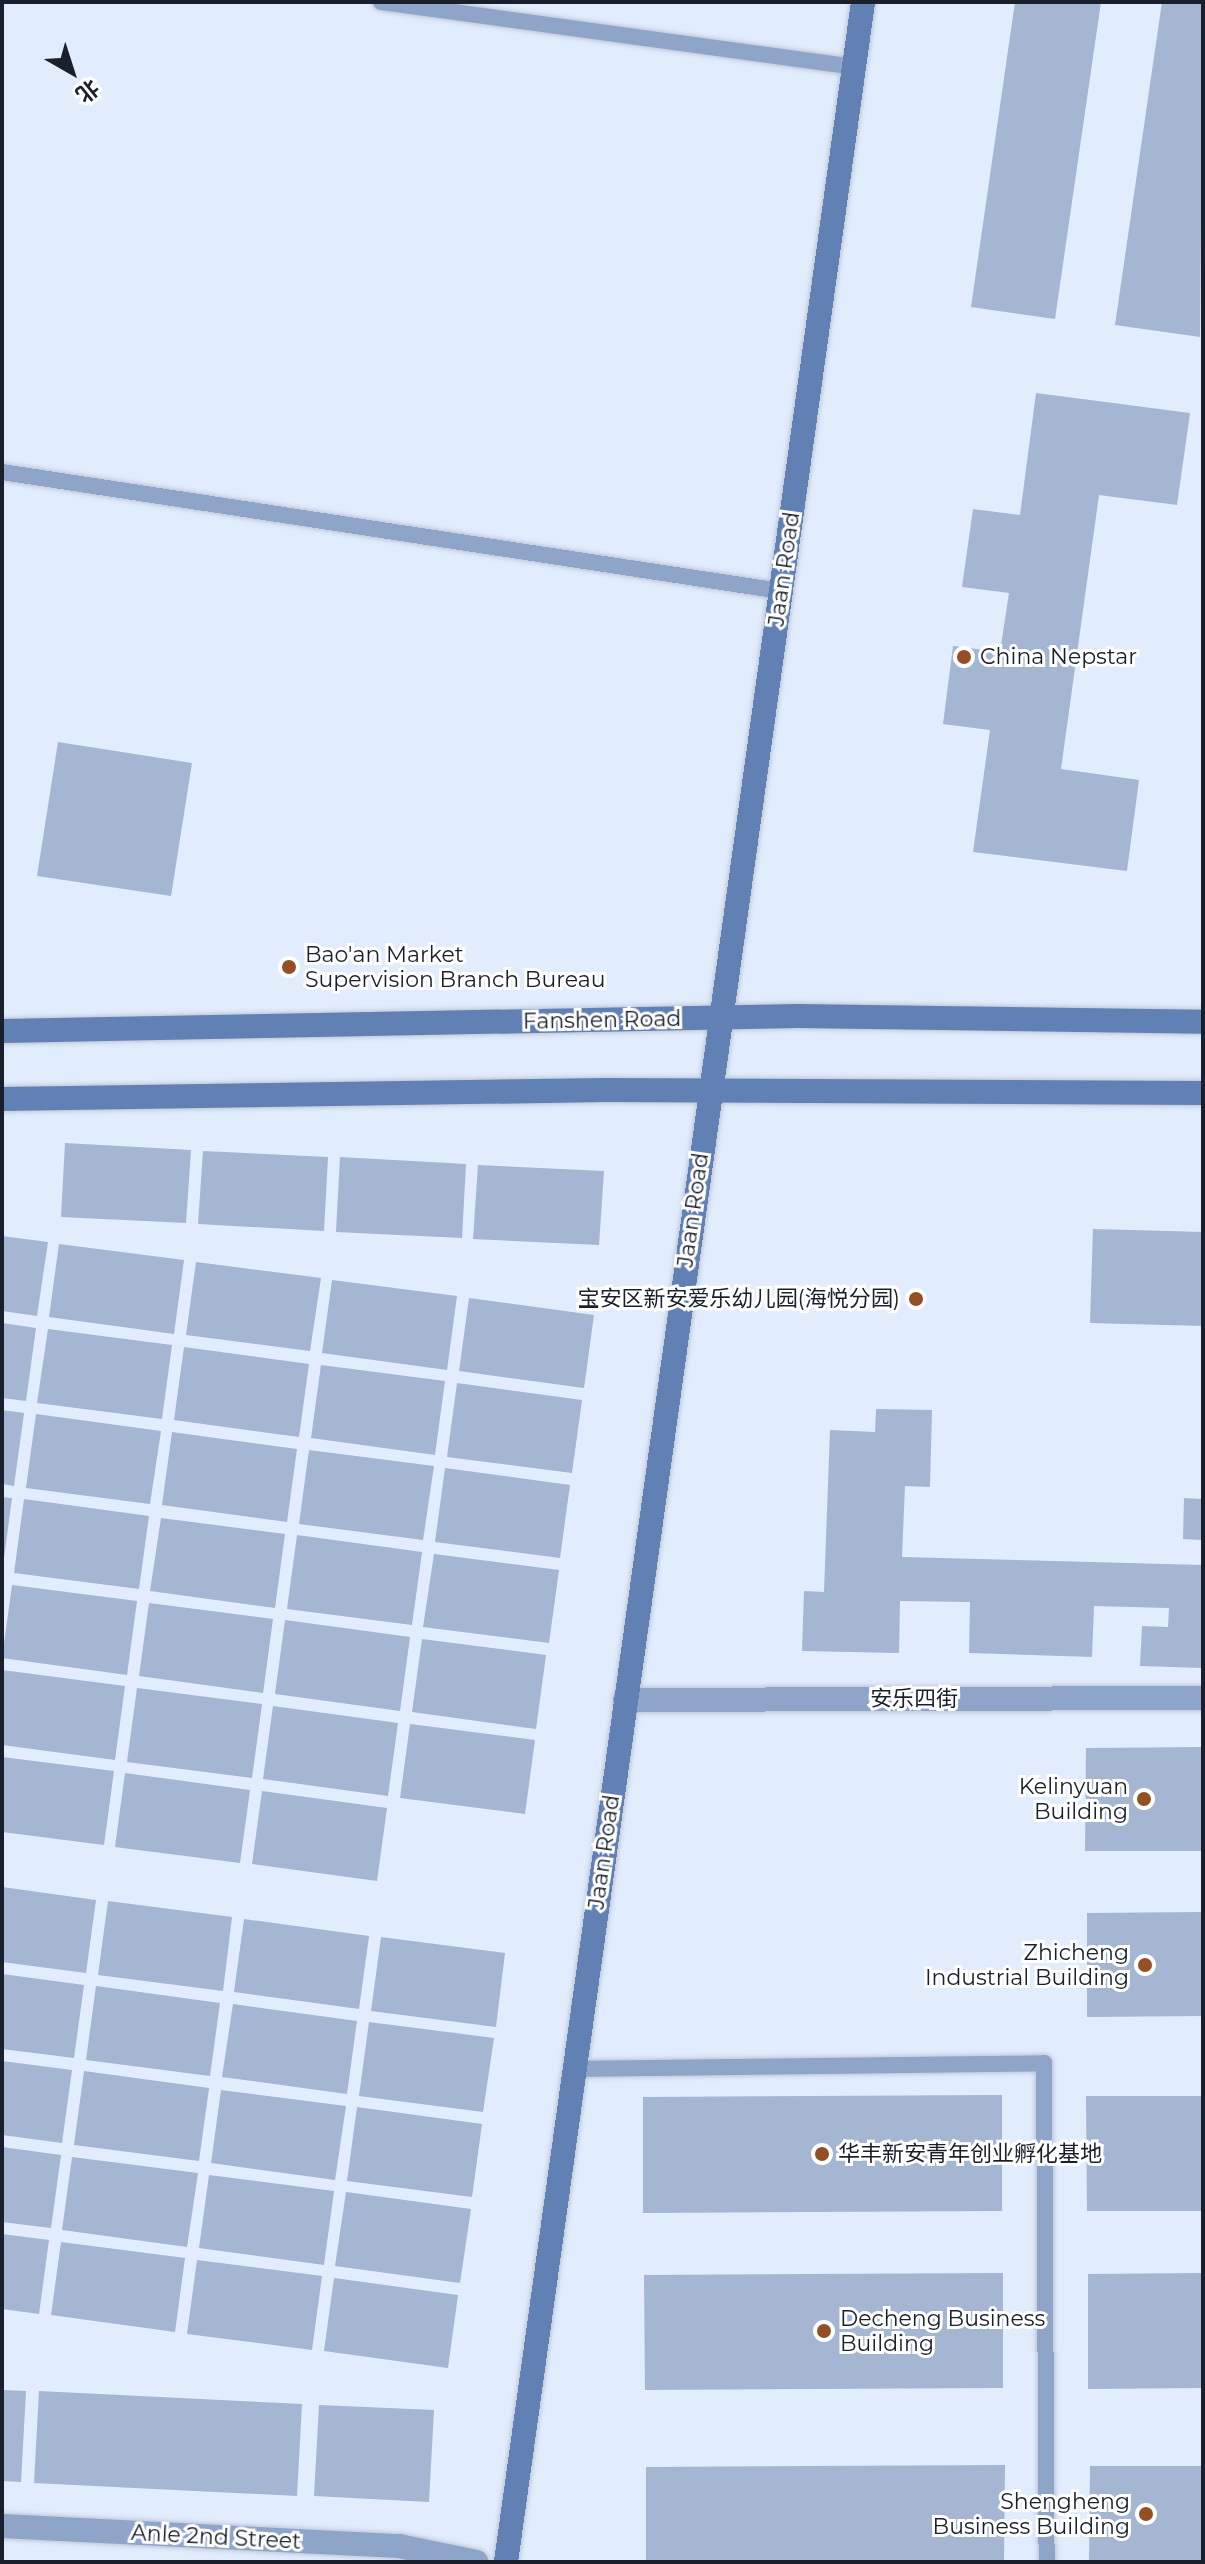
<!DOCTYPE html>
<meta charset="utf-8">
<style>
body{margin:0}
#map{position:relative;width:1205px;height:2564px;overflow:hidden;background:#e1ecfd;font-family:Montserrat,"Noto Sans SC",sans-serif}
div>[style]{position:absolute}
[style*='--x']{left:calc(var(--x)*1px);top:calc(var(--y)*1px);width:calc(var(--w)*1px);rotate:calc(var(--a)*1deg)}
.building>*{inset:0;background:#a4b6d1}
.roads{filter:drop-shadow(0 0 2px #bdc7d7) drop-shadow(0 0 2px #bdc7d7)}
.lane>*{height:16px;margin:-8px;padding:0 8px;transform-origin:8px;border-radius:8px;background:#8ea4c8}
.street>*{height:24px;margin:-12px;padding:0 12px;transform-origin:12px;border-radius:12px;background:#8ea4c8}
.secondary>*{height:24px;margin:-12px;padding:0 12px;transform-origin:12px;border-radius:12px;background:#6181b5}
.dots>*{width:22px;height:22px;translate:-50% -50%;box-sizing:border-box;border:4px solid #fff;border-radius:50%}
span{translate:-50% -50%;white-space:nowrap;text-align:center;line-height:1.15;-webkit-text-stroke:6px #fff;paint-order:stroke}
.street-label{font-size:22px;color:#1a202b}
.poi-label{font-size:22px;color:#1a202b}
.left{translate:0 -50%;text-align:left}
.right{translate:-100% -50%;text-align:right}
.frame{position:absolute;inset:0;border:4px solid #1a202b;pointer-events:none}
.north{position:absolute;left:32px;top:32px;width:80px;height:80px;-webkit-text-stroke:6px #fff;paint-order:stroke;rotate:141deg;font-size:22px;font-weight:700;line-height:32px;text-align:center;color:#1a202b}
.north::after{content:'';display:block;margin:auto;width:28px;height:36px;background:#1a202b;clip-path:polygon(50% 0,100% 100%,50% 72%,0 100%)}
</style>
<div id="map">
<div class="building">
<i style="clip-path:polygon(1015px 2px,1101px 2px,1055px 319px,971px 307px)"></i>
<i style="clip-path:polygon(1162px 2px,1203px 2px,1200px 337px,1115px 325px)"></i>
<i style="clip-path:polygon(1036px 393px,1190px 413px,1177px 505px,1099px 495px,1061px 769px,1139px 780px,1127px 871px,973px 852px,990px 730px,943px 724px,953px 646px,1000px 652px,1009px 593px,962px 587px,973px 509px,1020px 515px)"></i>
<i style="clip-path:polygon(58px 742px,192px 763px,171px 896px,37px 876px)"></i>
<i style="clip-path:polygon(65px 1143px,191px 1150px,186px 1223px,61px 1217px)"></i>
<i style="clip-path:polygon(203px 1151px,328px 1157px,324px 1231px,198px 1224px)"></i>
<i style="clip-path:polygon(340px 1157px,466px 1164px,462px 1238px,336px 1232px)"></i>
<i style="clip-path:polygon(478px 1165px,604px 1171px,599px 1245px,473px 1239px)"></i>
<i style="clip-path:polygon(1093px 1229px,1203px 1232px,1203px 1326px,1090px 1323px)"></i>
<i style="clip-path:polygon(2px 1236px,48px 1242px,37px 1316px,2px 1311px)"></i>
<i style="clip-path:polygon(59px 1244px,184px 1260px,174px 1334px,49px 1317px)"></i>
<i style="clip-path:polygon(196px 1262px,321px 1278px,310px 1351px,186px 1335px)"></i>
<i style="clip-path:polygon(332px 1280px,457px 1296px,447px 1370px,322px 1353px)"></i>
<i style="clip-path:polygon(469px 1298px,594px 1315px,584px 1388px,459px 1371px)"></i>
<i style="clip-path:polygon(2px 1323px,36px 1328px,26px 1401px,2px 1398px)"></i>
<i style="clip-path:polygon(48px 1329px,172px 1345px,162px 1419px,37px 1403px)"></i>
<i style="clip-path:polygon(184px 1347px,309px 1364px,299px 1437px,174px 1420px)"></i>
<i style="clip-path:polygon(321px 1365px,445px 1381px,435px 1455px,311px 1438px)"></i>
<i style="clip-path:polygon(457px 1383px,582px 1400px,572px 1473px,447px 1457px)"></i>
<i style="clip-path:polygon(876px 1409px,932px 1410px,930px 1487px,905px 1486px,902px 1557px,1203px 1565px,1203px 1668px,1140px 1666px,1142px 1626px,1168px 1627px,1169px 1608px,1094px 1606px,1092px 1657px,969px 1653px,970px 1602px,900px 1601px,899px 1653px,802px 1651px,804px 1591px,824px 1592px,830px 1430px,875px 1432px)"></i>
<i style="clip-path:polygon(2px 1410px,24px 1413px,14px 1486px,2px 1484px)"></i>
<i style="clip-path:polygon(36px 1414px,161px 1431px,150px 1504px,26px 1488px)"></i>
<i style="clip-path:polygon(172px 1432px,297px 1449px,287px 1522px,162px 1505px)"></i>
<i style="clip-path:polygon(309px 1450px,434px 1466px,423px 1540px,299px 1524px)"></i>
<i style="clip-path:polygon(445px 1468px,570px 1485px,560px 1558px,435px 1542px)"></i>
<i style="clip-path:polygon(2px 1497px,12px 1498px,4px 1558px,2px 1558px)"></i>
<i style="clip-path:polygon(1184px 1498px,1203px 1499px,1203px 1540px,1183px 1539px)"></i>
<i style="clip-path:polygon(24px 1499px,149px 1516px,139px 1589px,14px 1573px)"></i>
<i style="clip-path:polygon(161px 1518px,285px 1534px,275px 1608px,150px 1591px)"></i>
<i style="clip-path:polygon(297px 1535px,422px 1552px,412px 1625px,287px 1609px)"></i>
<i style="clip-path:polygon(434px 1554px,559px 1570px,549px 1643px,423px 1627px)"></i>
<i style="clip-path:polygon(12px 1585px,137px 1601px,127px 1675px,2px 1658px)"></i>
<i style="clip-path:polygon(149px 1603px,273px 1619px,263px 1693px,139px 1676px)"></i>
<i style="clip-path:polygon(285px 1620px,410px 1637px,400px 1711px,275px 1694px)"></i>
<i style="clip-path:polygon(422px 1639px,546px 1655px,536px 1729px,412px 1712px)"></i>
<i style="clip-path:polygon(2px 1670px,125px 1686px,115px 1760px,2px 1745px)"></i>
<i style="clip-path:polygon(137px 1688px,262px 1704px,252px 1778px,127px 1762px)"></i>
<i style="clip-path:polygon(273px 1706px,398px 1723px,388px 1796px,263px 1779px)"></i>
<i style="clip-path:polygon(410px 1724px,535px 1740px,525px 1814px,400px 1798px)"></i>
<i style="clip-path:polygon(1203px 1747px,1203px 1851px,1085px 1851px,1086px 1748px)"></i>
<i style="clip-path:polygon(2px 1757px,114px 1771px,104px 1845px,2px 1832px)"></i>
<i style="clip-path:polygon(125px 1773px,250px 1790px,240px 1863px,115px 1847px)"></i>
<i style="clip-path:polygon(262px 1791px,387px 1808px,377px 1881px,252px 1864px)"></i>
<i style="clip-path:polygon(2px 1887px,96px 1900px,86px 1973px,2px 1962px)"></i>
<i style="clip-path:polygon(108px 1901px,232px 1917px,223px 1991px,98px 1975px)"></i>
<i style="clip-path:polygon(1203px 1912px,1203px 2016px,1087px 2017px,1087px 1913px)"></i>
<i style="clip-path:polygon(244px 1919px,369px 1936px,359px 2009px,234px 1992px)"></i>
<i style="clip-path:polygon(381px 1937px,505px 1953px,496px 2027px,371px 2011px)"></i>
<i style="clip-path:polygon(2px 1974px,84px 1985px,74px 2058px,2px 2049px)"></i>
<i style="clip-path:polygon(96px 1986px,220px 2003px,210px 2076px,86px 2060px)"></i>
<i style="clip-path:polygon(233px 2004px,357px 2021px,347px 2094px,222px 2077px)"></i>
<i style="clip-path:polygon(369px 2022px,494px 2038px,483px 2112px,359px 2096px)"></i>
<i style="clip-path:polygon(2px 2061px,72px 2070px,62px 2143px,2px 2135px)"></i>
<i style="clip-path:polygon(84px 2071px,209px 2088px,199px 2161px,74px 2145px)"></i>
<i style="clip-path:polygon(221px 2090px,346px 2106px,335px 2180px,211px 2163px)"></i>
<i style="clip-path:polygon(1002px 2095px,1002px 2211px,643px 2213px,643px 2097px)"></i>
<i style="clip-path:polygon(1086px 2096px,1203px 2096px,1203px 2211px,1087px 2211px)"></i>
<i style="clip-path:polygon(357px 2107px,482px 2124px,472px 2197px,347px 2181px)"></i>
<i style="clip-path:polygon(2px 2147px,61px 2155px,51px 2228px,2px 2222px)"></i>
<i style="clip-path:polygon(72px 2157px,198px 2173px,187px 2247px,62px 2230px)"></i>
<i style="clip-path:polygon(209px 2175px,334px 2191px,324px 2265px,199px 2248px)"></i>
<i style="clip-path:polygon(346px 2192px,471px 2209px,460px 2283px,335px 2266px)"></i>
<i style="clip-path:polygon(2px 2234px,49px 2240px,39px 2314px,2px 2309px)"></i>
<i style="clip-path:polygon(61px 2242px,185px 2258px,175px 2332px,51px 2315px)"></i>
<i style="clip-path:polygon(197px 2260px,322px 2276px,312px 2350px,187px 2334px)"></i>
<i style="clip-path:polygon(1003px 2273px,1003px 2388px,645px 2390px,644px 2275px)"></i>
<i style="clip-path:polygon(1203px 2273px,1203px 2388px,1088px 2389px,1088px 2274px)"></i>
<i style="clip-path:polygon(334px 2278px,458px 2295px,448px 2368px,324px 2351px)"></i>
<i style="clip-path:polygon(2px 2390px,26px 2391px,21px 2482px,2px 2481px)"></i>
<i style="clip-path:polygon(39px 2391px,302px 2404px,297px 2496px,34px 2483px)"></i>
<i style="clip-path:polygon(319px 2405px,434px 2410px,429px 2502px,314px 2496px)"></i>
<i style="clip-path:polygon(1005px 2465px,1004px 2562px,646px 2562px,646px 2467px)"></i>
<i style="clip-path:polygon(1090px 2466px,1203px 2466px,1203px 2562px,1089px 2562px)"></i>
</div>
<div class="roads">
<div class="lane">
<i style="--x:381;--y:2;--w:477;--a:7.8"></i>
<i style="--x:2;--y:472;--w:788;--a:8.69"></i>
<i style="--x:574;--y:2069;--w:470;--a:-0.7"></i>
<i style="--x:1044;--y:2063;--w:499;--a:89.7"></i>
</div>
<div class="street">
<i style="--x:625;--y:1700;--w:578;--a:-0.2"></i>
<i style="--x:2;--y:2526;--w:398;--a:2.9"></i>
<i style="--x:399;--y:2546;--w:79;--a:11.7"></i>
</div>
<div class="secondary">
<i style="--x:2;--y:1031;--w:796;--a:-1.08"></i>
<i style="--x:798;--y:1016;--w:405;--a:0.8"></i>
<i style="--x:2;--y:1099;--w:604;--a:-0.85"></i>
<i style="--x:606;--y:1090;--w:597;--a:0.29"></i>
<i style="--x:506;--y:2562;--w:2585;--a:-82.06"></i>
</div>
</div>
<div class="dots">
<i style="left:964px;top:657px;background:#944f25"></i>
<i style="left:289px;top:967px;background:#944f25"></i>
<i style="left:916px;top:1299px;background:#944f25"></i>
<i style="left:1144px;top:1799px;background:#944f25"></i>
<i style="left:1145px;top:1965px;background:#944f25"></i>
<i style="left:822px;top:2154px;background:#944f25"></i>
<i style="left:824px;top:2331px;background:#944f25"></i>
<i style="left:1146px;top:2514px;background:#944f25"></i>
</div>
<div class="street-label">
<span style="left:784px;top:569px;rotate:-82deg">Jaan Road</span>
<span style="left:602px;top:1020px;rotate:-1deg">Fanshen Road</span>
<span style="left:693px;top:1210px;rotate:-82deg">Jaan Road</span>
<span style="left:914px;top:1699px">安乐四街</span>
<span style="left:604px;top:1852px;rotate:-82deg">Jaan Road</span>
<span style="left:216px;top:2537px;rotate:3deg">Anle 2nd Street</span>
</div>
<div class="poi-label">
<span class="left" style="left:980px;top:657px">China Nepstar</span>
<span class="left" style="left:305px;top:967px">Bao'an Market<br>Supervision Branch Bureau</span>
<span class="right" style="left:900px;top:1299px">宝安区新安爱乐幼儿园(海悦分园)</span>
<span class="right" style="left:1128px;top:1799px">Kelinyuan<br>Building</span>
<span class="right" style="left:1129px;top:1965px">Zhicheng<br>Industrial Building</span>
<span class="left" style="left:838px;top:2154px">华丰新安青年创业孵化基地</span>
<span class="left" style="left:840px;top:2331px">Decheng Business<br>Building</span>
<span class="right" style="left:1130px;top:2514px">Shengheng<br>Business Building</span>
</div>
<div class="frame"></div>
<div class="north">北</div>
</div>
